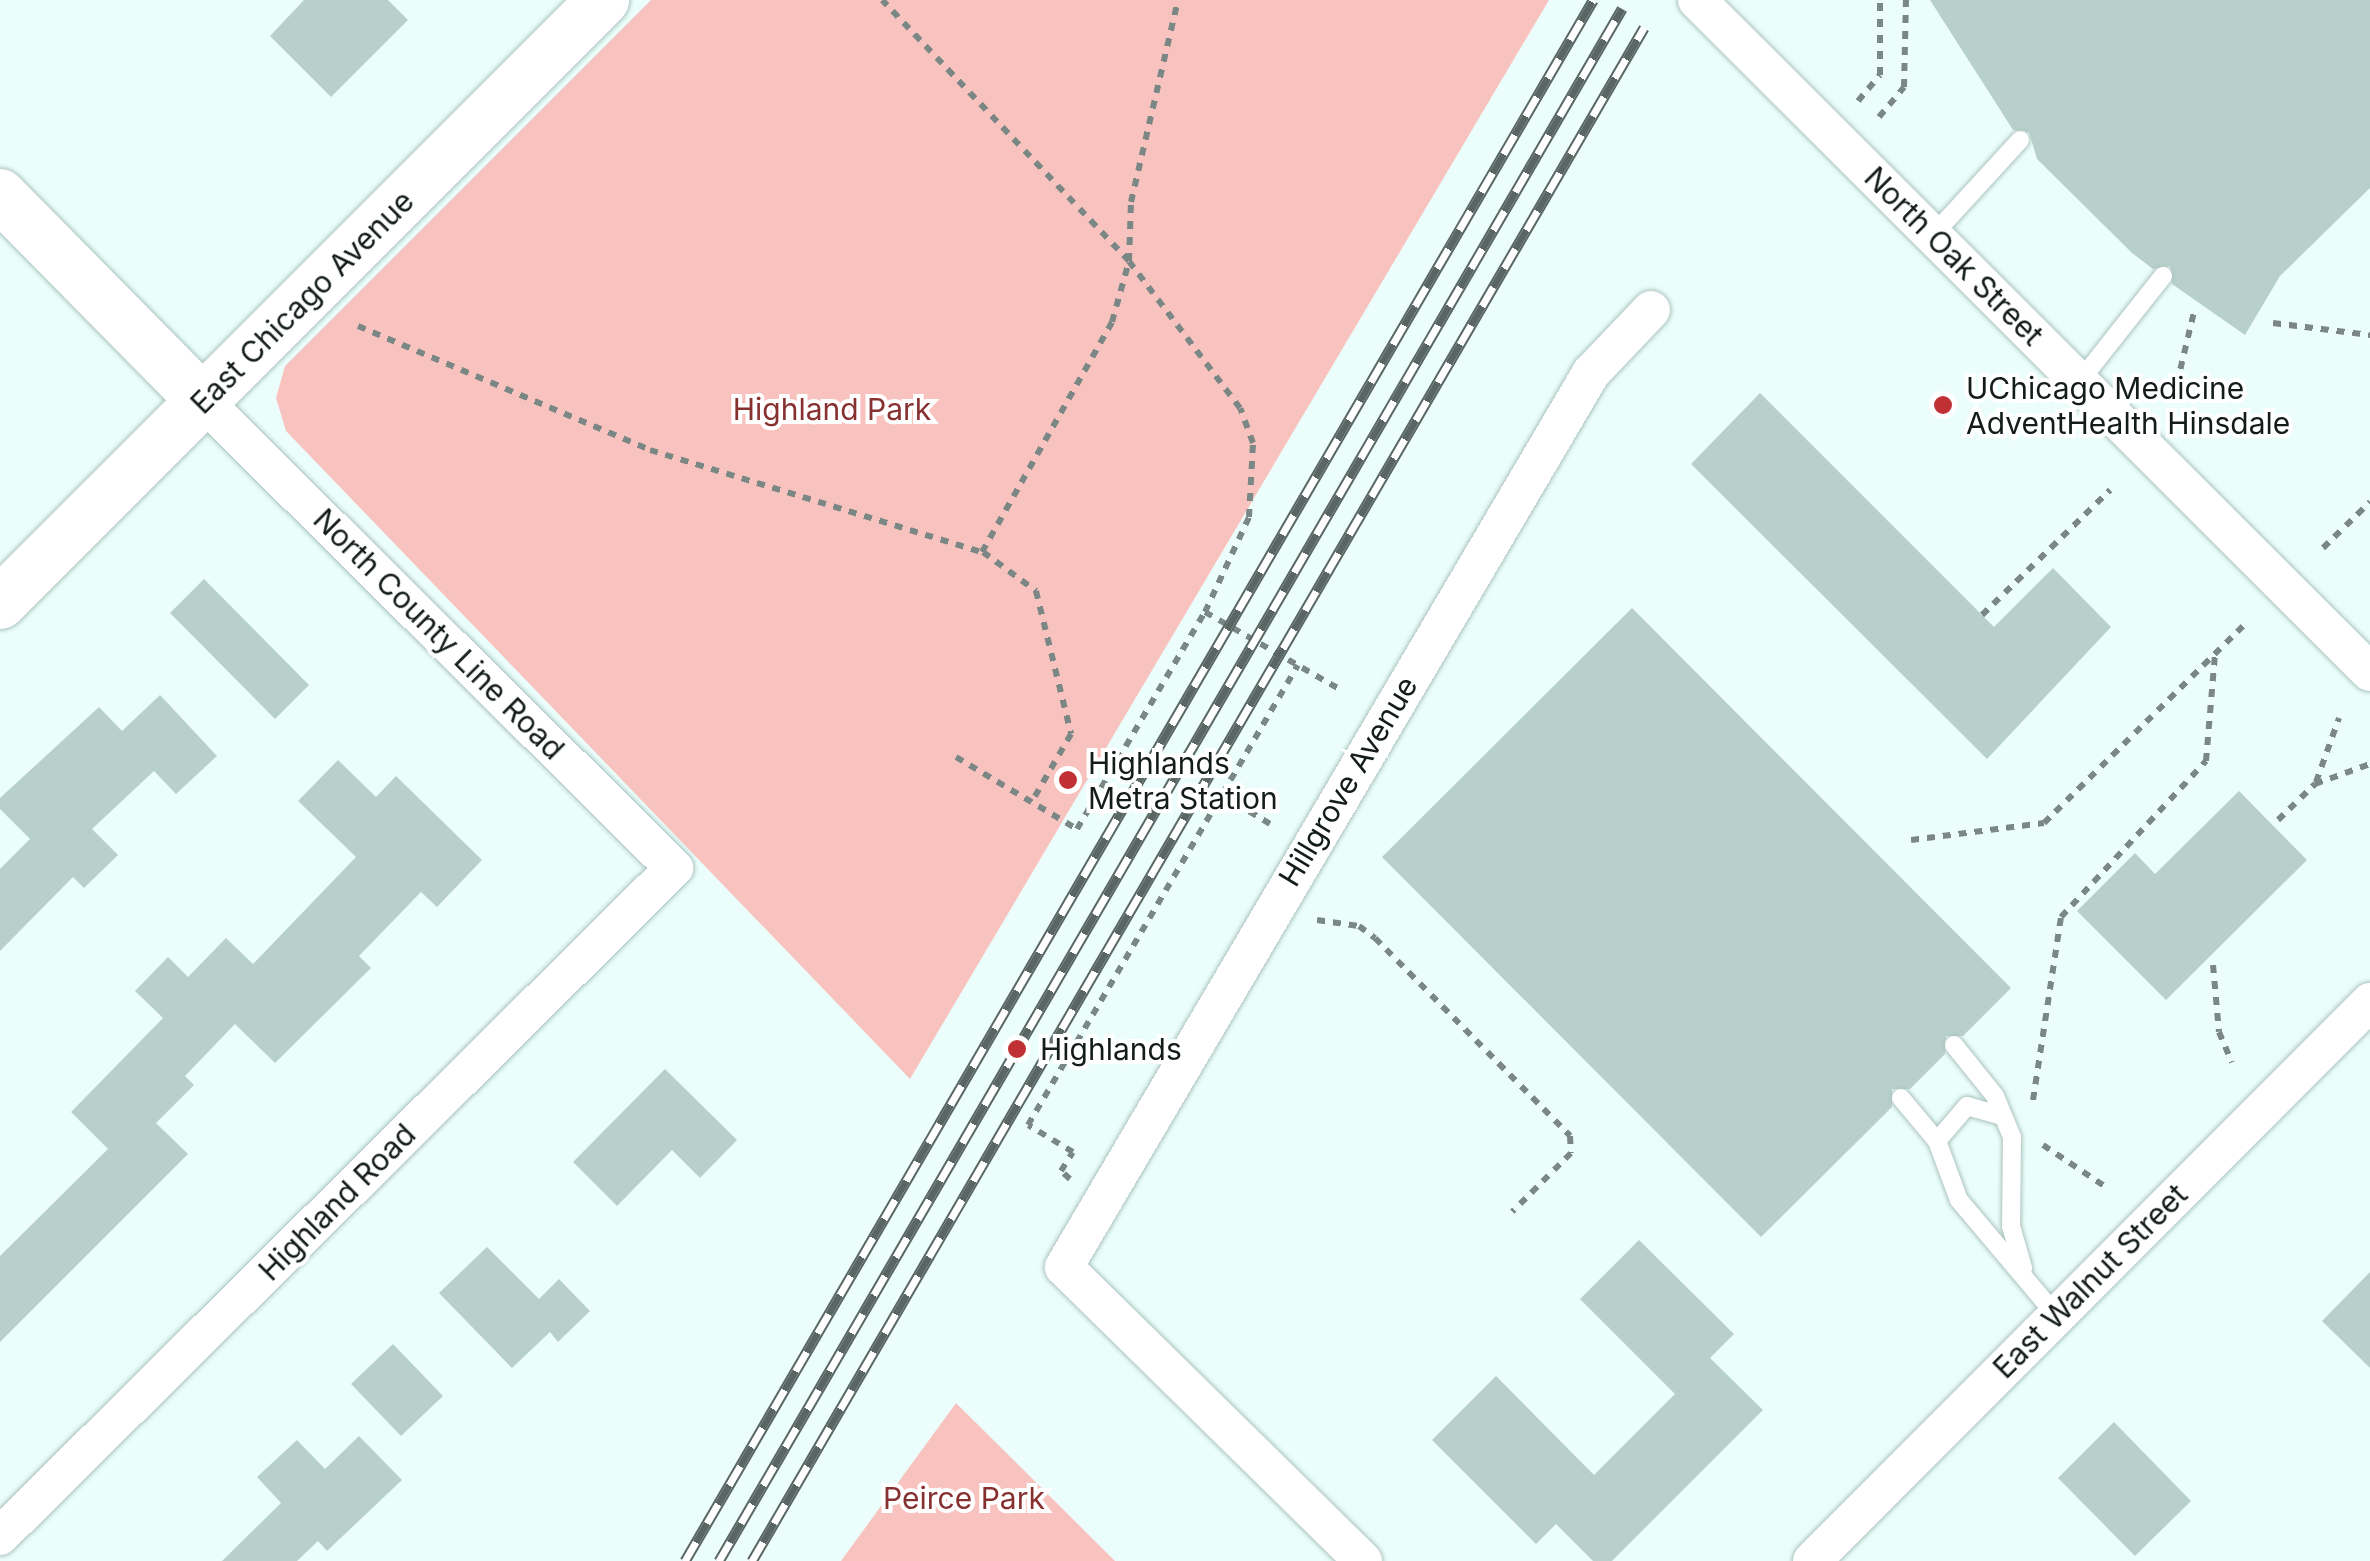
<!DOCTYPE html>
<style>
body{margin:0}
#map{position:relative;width:2370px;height:1561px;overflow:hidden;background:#ebfefb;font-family:Inter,sans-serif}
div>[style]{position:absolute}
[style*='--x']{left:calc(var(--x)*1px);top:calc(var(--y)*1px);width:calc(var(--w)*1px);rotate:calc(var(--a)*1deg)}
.green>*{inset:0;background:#f8c3be}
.building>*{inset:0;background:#b8d0cb}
.path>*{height:6px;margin-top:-3px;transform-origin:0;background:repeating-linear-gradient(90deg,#7a8785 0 8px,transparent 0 16px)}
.roads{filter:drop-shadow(0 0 2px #acc3bf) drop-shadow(0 0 2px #acc3bf)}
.lane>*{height:18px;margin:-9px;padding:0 9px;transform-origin:9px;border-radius:9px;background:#fff}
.street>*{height:38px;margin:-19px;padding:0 19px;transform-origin:19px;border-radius:19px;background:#fff}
.secondary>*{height:52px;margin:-26px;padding:0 26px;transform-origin:26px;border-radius:26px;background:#fff}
.rail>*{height:11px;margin-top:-5.5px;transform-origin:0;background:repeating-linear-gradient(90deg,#fff 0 22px,#5a6664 0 44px);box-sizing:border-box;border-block:2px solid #5a6664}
.dots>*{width:28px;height:28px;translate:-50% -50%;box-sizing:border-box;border:5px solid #fff;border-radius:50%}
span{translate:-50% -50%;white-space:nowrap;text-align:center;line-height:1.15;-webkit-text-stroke:8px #fff;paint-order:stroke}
.street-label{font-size:30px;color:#141c1b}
.poi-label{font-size:30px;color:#141c1b}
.left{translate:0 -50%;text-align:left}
.park-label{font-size:30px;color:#86312f}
</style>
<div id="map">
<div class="green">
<i style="clip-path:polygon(651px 0,1549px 0,910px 1079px,286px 431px,276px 398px,285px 366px)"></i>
<i style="clip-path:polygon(956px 1403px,1115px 1561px,841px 1561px)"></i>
</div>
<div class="building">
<i style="clip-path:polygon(304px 0,388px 0,408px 20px,331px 97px,270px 36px)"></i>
<i style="clip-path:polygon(1930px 0,2370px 0,2370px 188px,2280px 276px,2245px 335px,2172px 284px,2170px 266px,2153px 269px,2132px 253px,2037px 159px,2029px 132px,2013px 130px)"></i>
<i style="clip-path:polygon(1760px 393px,1994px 627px,2053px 568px,2111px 627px,1987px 759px,1691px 464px)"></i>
<i style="clip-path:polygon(204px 579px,309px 685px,275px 719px,170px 613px)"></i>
<i style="clip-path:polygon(1632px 608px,2011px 988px,1963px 1036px,1946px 1036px,1945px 1054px,1910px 1089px,1892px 1089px,1892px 1107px,1761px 1237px,1382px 857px)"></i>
<i style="clip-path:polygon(160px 695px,217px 756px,176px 794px,154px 771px,92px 829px,118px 855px,84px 888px,73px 877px,0 951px,0 869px,30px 839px,0 809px,0 798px,99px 707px,122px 731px)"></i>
<i style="clip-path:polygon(338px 760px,376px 797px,396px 776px,482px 860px,437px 907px,421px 892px,359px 956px,371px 968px,275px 1063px,235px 1024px,185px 1076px,194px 1085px,156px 1123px,188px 1154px,0 1342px,0 1256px,108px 1149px,71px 1112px,163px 1018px,135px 991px,168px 957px,188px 977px,226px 938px,253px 964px,356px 857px,298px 801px)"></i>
<i style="clip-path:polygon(2239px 791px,2307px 860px,2166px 1000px,2077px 911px,2135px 853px,2155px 874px)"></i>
<i style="clip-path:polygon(665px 1069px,737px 1140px,700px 1178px,672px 1150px,617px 1206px,573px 1162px)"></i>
<i style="clip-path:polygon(1639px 1240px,1734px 1334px,1710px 1358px,1763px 1410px,1612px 1561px,1593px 1561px,1556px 1524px,1536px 1544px,1432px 1440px,1496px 1376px,1594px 1475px,1675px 1394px,1580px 1299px)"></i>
<i style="clip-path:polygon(487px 1247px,539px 1299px,559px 1279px,590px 1311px,558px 1342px,550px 1332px,512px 1368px,439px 1293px)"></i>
<i style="clip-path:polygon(2370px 1272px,2370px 1368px,2322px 1321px)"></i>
<i style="clip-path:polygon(393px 1344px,443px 1396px,401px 1436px,351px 1384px)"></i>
<i style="clip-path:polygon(2114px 1422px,2191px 1501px,2135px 1556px,2058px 1478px)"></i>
<i style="clip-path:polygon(359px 1436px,402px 1480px,327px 1551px,318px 1541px,297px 1561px,222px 1561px,281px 1503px,257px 1477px,297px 1440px,325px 1469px)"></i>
</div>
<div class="path">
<i style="--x:1858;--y:101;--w:34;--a:-50"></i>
<i style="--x:1880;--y:75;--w:75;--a:-90"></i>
<i style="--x:1879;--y:117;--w:39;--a:-50"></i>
<i style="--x:1904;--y:87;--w:87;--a:-88.7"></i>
<i style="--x:2273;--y:323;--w:98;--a:7.1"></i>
<i style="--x:358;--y:326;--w:317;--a:23"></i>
<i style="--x:650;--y:450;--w:347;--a:17.1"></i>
<i style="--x:982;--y:552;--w:264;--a:-60.5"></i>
<i style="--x:1112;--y:322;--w:63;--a:-74.4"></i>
<i style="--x:1129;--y:261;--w:359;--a:-133.4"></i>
<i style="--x:2173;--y:400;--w:95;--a:-76.6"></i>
<i style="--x:2323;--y:548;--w:66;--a:-44.4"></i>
<i style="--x:983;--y:552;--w:66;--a:36.3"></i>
<i style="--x:1036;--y:591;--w:147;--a:76.2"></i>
<i style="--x:1071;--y:734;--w:80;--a:120.1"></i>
<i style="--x:1205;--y:612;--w:157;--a:29.8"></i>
<i style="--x:1982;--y:615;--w:179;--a:-44.3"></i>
<i style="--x:956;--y:757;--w:141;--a:30.8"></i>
<i style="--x:1077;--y:829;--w:252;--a:-59.5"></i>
<i style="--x:1205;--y:612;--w:105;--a:-65.1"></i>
<i style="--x:1249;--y:517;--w:74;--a:-86.9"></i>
<i style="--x:1253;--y:443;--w:37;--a:-110"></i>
<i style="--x:1240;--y:408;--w:184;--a:-127.1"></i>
<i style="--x:1129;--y:261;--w:59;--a:-88.1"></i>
<i style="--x:1131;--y:202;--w:207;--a:-76.9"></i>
<i style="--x:2316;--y:782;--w:68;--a:-70.2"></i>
<i style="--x:1222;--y:795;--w:56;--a:31.1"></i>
<i style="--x:2278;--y:820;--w:52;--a:-44.2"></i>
<i style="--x:2315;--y:784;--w:59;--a:-20"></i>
<i style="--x:1911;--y:840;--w:134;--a:-7.3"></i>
<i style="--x:2044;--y:823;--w:283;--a:-44.7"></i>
<i style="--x:1317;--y:920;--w:42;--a:8.1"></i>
<i style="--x:1359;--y:926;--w:20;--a:37"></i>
<i style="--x:1375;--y:938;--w:278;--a:45.4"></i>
<i style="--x:1570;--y:1136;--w:17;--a:87"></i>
<i style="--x:1571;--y:1153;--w:83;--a:135"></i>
<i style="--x:2213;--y:965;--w:67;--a:84.9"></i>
<i style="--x:2219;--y:1032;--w:33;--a:67"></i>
<i style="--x:2033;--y:1100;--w:185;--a:-81.3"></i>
<i style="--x:2061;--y:917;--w:213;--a:-47.1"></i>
<i style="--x:2206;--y:761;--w:108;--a:-85.2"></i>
<i style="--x:2043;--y:1145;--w:76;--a:33.7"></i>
<i style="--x:1070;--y:1179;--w:12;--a:-138"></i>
<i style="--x:1061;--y:1171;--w:22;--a:-58"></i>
<i style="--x:1073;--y:1152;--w:52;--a:-149"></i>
<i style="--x:1028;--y:1125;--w:533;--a:-59.59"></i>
</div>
<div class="roads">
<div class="lane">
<i style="--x:1933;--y:235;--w:129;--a:-47.5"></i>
<i style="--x:2080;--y:381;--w:134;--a:-51.7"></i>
<i style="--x:1954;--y:1045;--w:65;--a:51.2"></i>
<i style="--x:1995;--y:1096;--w:44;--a:67.5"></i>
<i style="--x:2012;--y:1137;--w:89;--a:90.6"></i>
<i style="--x:2011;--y:1226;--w:44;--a:74.1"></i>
<i style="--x:1901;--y:1098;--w:56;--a:50.1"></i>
<i style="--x:1937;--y:1141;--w:63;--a:69.6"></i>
<i style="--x:1959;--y:1200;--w:150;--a:49.9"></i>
<i style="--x:1937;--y:1141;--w:46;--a:-49.4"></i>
<i style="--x:1967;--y:1106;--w:37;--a:16"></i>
</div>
<div class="street">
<i style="--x:1697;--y:0;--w:951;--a:44.96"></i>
<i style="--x:0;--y:1536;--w:949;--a:-44.74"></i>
<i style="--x:674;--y:868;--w:663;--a:-135.24"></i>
<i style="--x:1363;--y:1561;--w:419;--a:-135.5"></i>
<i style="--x:1064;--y:1267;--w:1038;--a:-59.48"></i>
<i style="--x:1591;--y:373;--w:87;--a:-46.4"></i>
<i style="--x:1812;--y:1561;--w:790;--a:-45.05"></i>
</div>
<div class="secondary">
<i style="--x:0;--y:195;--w:289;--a:45.4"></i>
<i style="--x:0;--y:603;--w:853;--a:-45"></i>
</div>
</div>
<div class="rail">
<i style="--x:685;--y:1561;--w:1806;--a:-59.81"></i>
<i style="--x:719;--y:1561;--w:1796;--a:-59.81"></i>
<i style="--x:752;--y:1561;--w:1774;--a:-59.81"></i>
</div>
<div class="dots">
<i style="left:1943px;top:405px;background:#c03135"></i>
<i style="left:1068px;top:780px;background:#c03135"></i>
<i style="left:1017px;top:1049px;background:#c03135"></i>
</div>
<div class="street-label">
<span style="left:1954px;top:256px;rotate:45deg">North Oak Street</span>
<span style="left:302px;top:302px;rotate:-45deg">East Chicago Avenue</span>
<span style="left:439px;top:634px;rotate:45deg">North County Line Road</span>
<span style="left:1348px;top:781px;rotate:-59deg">Hillgrove Avenue</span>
<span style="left:337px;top:1202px;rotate:-45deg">Highland Road</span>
<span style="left:2090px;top:1281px;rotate:-45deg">East Walnut Street</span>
</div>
<div class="poi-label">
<span class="left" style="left:1966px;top:405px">UChicago Medicine<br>AdventHealth Hinsdale</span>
<span class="left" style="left:1088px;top:780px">Highlands<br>Metra Station</span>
<span class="left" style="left:1040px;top:1049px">Highlands</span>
</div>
<div class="park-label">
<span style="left:832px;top:409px">Highland Park</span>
<span style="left:964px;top:1498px">Peirce Park</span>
</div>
</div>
